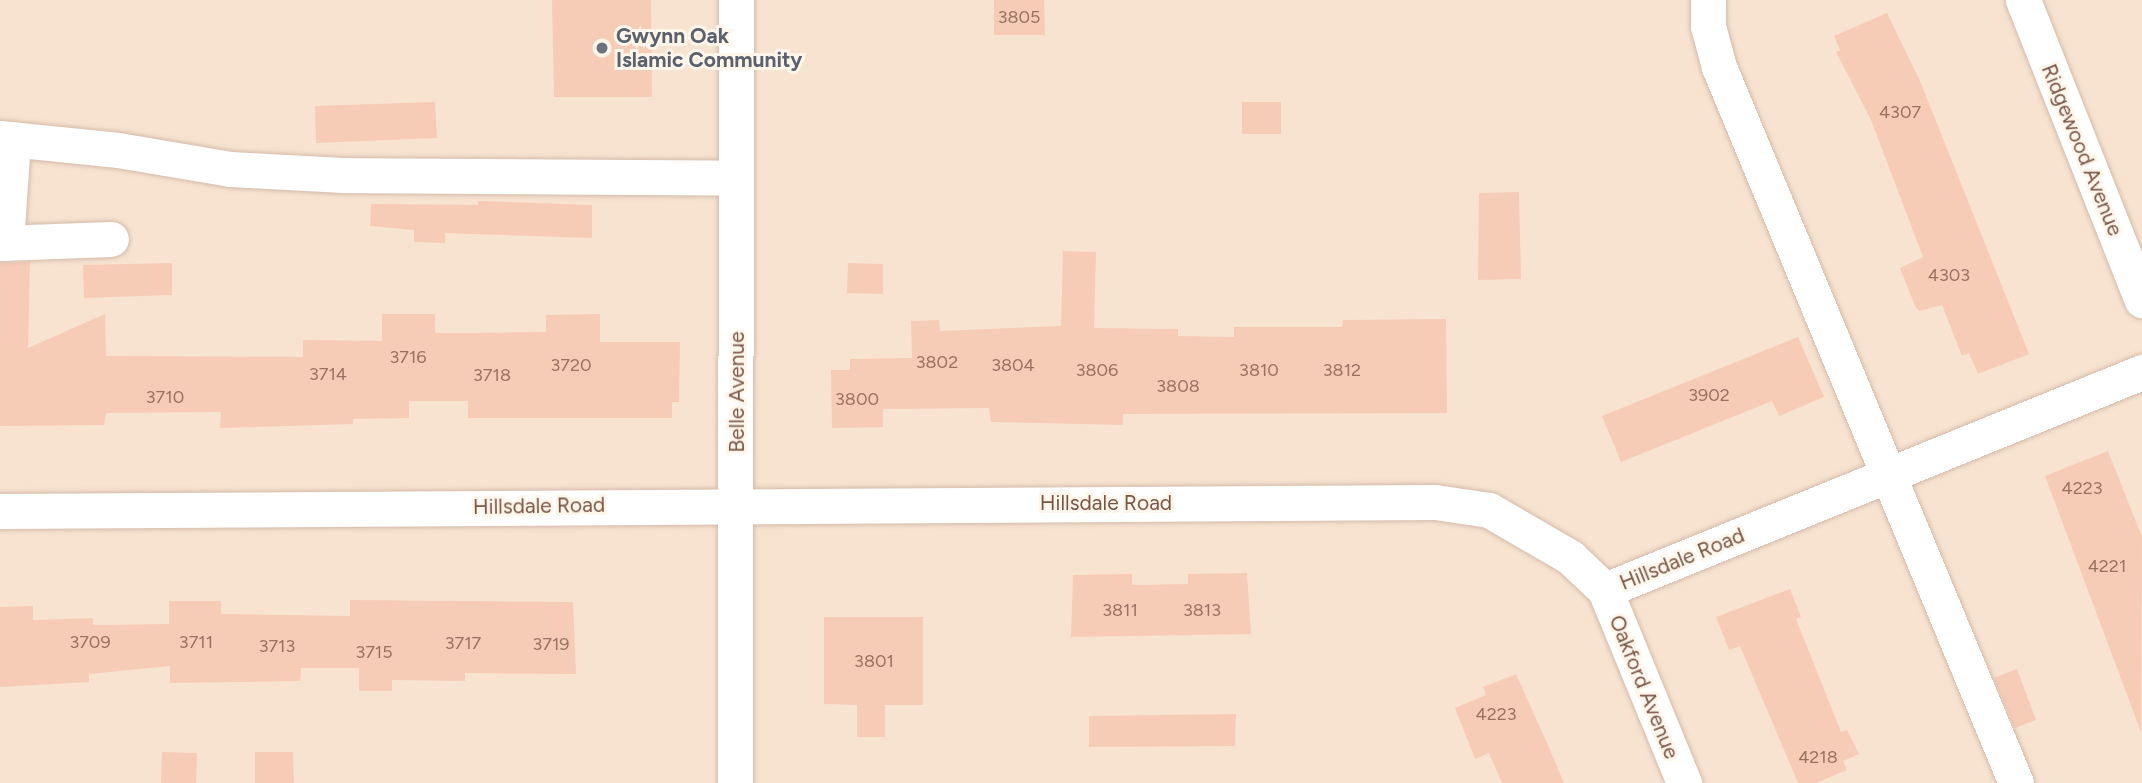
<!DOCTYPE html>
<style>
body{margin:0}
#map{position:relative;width:2142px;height:783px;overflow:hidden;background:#fff2e3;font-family:Figtree,sans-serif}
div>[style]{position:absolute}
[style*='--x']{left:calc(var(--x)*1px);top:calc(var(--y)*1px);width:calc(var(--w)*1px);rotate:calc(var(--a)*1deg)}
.residential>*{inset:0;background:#f7e3d0}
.building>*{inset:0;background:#f7ccb7}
.roads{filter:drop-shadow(0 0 2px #d4baaa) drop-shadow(0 0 2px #d4baaa)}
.minor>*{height:35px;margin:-17.5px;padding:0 17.5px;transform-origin:17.5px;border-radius:17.5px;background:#fff}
.dots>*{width:19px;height:19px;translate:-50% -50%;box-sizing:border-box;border:4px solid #fff6eb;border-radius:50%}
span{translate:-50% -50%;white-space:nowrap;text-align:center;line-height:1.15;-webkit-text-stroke:6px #fff6eb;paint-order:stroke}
.number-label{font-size:18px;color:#997362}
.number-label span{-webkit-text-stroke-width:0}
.worship-label{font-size:21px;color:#5b616d;font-weight:700}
.left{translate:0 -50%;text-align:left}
.street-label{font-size:21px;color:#7a5546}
</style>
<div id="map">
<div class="residential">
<i style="clip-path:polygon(0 0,2142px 0,2142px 783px,0 783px)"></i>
</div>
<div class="building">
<i style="clip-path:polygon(552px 0,651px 0,652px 97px,554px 97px)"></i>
<i style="clip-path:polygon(994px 0,1044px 0,1045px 35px,994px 35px)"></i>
<i style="clip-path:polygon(1887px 13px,1920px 81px,2029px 354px,1978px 374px,1969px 353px,1962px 356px,1942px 305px,1919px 311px,1915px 306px,1900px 268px,1923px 257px,1871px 120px,1836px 52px,1840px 50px,1834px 36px)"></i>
<i style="clip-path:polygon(435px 102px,437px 138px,316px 143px,315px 106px)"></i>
<i style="clip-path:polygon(1242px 102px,1281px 102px,1281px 134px,1242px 134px)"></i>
<i style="clip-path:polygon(1519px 192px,1521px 279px,1478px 280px,1479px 193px)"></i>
<i style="clip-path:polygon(478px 201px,592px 205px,592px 238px,445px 233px,445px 243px,414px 242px,414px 230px,370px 226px,371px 204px,478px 205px)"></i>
<i style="clip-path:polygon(1063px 251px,1096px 252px,1094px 328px,1178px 329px,1178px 336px,1234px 337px,1234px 327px,1342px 327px,1343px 320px,1446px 319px,1447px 413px,1123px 414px,1123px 425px,991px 422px,989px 408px,883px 409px,883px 427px,832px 428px,831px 370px,850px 370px,850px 359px,912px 358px,911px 321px,939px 320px,940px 331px,1061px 326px)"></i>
<i style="clip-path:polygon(30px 262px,28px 348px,105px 314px,106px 356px,303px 357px,303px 340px,382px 341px,382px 314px,435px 314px,435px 333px,479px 333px,546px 332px,546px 315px,600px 314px,600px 342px,680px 342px,679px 402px,672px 402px,672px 418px,468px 418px,468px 401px,409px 401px,409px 418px,353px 419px,353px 424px,220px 428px,221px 412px,106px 413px,104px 425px,0 426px,0 263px)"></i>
<i style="clip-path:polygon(172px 263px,172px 295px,84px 298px,83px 265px)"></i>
<i style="clip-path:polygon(848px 263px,883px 264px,883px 294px,847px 293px)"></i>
<i style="clip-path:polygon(1798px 337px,1824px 397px,1779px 416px,1772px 401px,1621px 462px,1602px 416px)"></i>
<i style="clip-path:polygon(2108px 451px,2142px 537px,2141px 732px,2045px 476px)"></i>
<i style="clip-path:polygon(1247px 573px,1251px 634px,1071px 637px,1073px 575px,1132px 574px,1132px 585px,1188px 584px,1188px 574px)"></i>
<i style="clip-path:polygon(1790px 589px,1801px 617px,1796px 619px,1841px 732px,1847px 730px,1859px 754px,1843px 761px,1847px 770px,1816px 783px,1798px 783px,1740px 646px,1729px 650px,1716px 617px)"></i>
<i style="clip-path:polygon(350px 600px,573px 602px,576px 674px,465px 673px,465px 681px,392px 680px,392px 691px,359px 691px,359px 668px,301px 668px,300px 681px,170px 683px,170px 666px,89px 674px,89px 682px,0 687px,0 607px,33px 606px,33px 620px,93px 618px,93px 625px,169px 624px,169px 601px,221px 601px,221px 614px,350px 616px)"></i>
<i style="clip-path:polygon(824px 617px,923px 617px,923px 705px,885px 705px,885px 737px,857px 737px,857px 705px,824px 704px)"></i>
<i style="clip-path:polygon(2017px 669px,2036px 720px,2015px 728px,1994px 678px)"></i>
<i style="clip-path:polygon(1516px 674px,1547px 743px,1564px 783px,1502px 783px,1489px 753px,1475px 759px,1455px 708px,1486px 695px,1483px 687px)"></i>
<i style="clip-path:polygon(1236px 714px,1235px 746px,1089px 747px,1089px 716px)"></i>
<i style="clip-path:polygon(162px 752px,197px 753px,196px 783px,161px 783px)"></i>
<i style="clip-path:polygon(255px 752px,293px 752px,294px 783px,255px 783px)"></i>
</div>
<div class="roads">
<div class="minor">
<i style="--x:1708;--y:0;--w:26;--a:90"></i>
<i style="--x:1708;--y:26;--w:42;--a:75"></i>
<i style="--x:1719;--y:67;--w:775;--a:67.47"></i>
<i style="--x:2023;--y:0;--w:323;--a:68.4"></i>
<i style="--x:0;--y:138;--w:119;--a:5.8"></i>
<i style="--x:118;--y:150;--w:114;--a:9.6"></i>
<i style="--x:230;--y:169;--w:113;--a:3"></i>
<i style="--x:343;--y:175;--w:393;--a:0.4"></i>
<i style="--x:0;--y:243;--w:111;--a:-2.1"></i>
<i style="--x:6;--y:243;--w:104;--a:-86.1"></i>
<i style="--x:0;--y:511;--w:1435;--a:-0.36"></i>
<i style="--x:1435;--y:502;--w:55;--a:8.4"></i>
<i style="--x:1489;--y:510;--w:94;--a:30.1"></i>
<i style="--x:1570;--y:557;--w:48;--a:43.3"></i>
<i style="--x:1605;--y:590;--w:209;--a:67.7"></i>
<i style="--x:1605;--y:590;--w:580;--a:-22.1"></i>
<i style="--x:735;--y:783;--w:783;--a:-89.93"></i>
</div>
</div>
<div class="dots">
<i style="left:602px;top:48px;background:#6b7280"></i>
</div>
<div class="number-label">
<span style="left:1019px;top:17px">3805</span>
<span style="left:1900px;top:112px">4307</span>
<span style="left:1949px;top:275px">4303</span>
<span style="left:408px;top:357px">3716</span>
<span style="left:937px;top:362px">3802</span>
<span style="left:571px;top:365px">3720</span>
<span style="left:1013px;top:365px">3804</span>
<span style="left:1097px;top:370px">3806</span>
<span style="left:1259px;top:370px">3810</span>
<span style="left:1342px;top:370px">3812</span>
<span style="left:328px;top:374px">3714</span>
<span style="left:492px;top:375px">3718</span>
<span style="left:1178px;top:386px">3808</span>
<span style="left:1709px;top:395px">3902</span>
<span style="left:165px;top:397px">3710</span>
<span style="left:857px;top:399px">3800</span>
<span style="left:2082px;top:488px">4223</span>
<span style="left:2107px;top:566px">4221</span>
<span style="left:1120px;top:610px">3811</span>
<span style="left:1202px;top:610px">3813</span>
<span style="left:90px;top:642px">3709</span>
<span style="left:196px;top:642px">3711</span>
<span style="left:463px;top:643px">3717</span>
<span style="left:551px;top:644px">3719</span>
<span style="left:277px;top:646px">3713</span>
<span style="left:374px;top:652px">3715</span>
<span style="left:874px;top:661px">3801</span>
<span style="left:1496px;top:714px">4223</span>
<span style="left:1818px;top:757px">4218</span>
</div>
<div class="worship-label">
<span class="left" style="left:616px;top:48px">Gwynn Oak<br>Islamic Community</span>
</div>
<div class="street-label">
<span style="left:2082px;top:150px;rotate:68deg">Ridgewood Avenue</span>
<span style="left:737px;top:392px;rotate:-90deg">Belle Avenue</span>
<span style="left:1106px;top:503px">Hillsdale Road</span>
<span style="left:539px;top:506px;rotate:-1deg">Hillsdale Road</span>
<span style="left:1682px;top:559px;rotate:-22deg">Hillsdale Road</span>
<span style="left:1644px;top:687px;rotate:68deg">Oakford Avenue</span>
</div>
</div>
